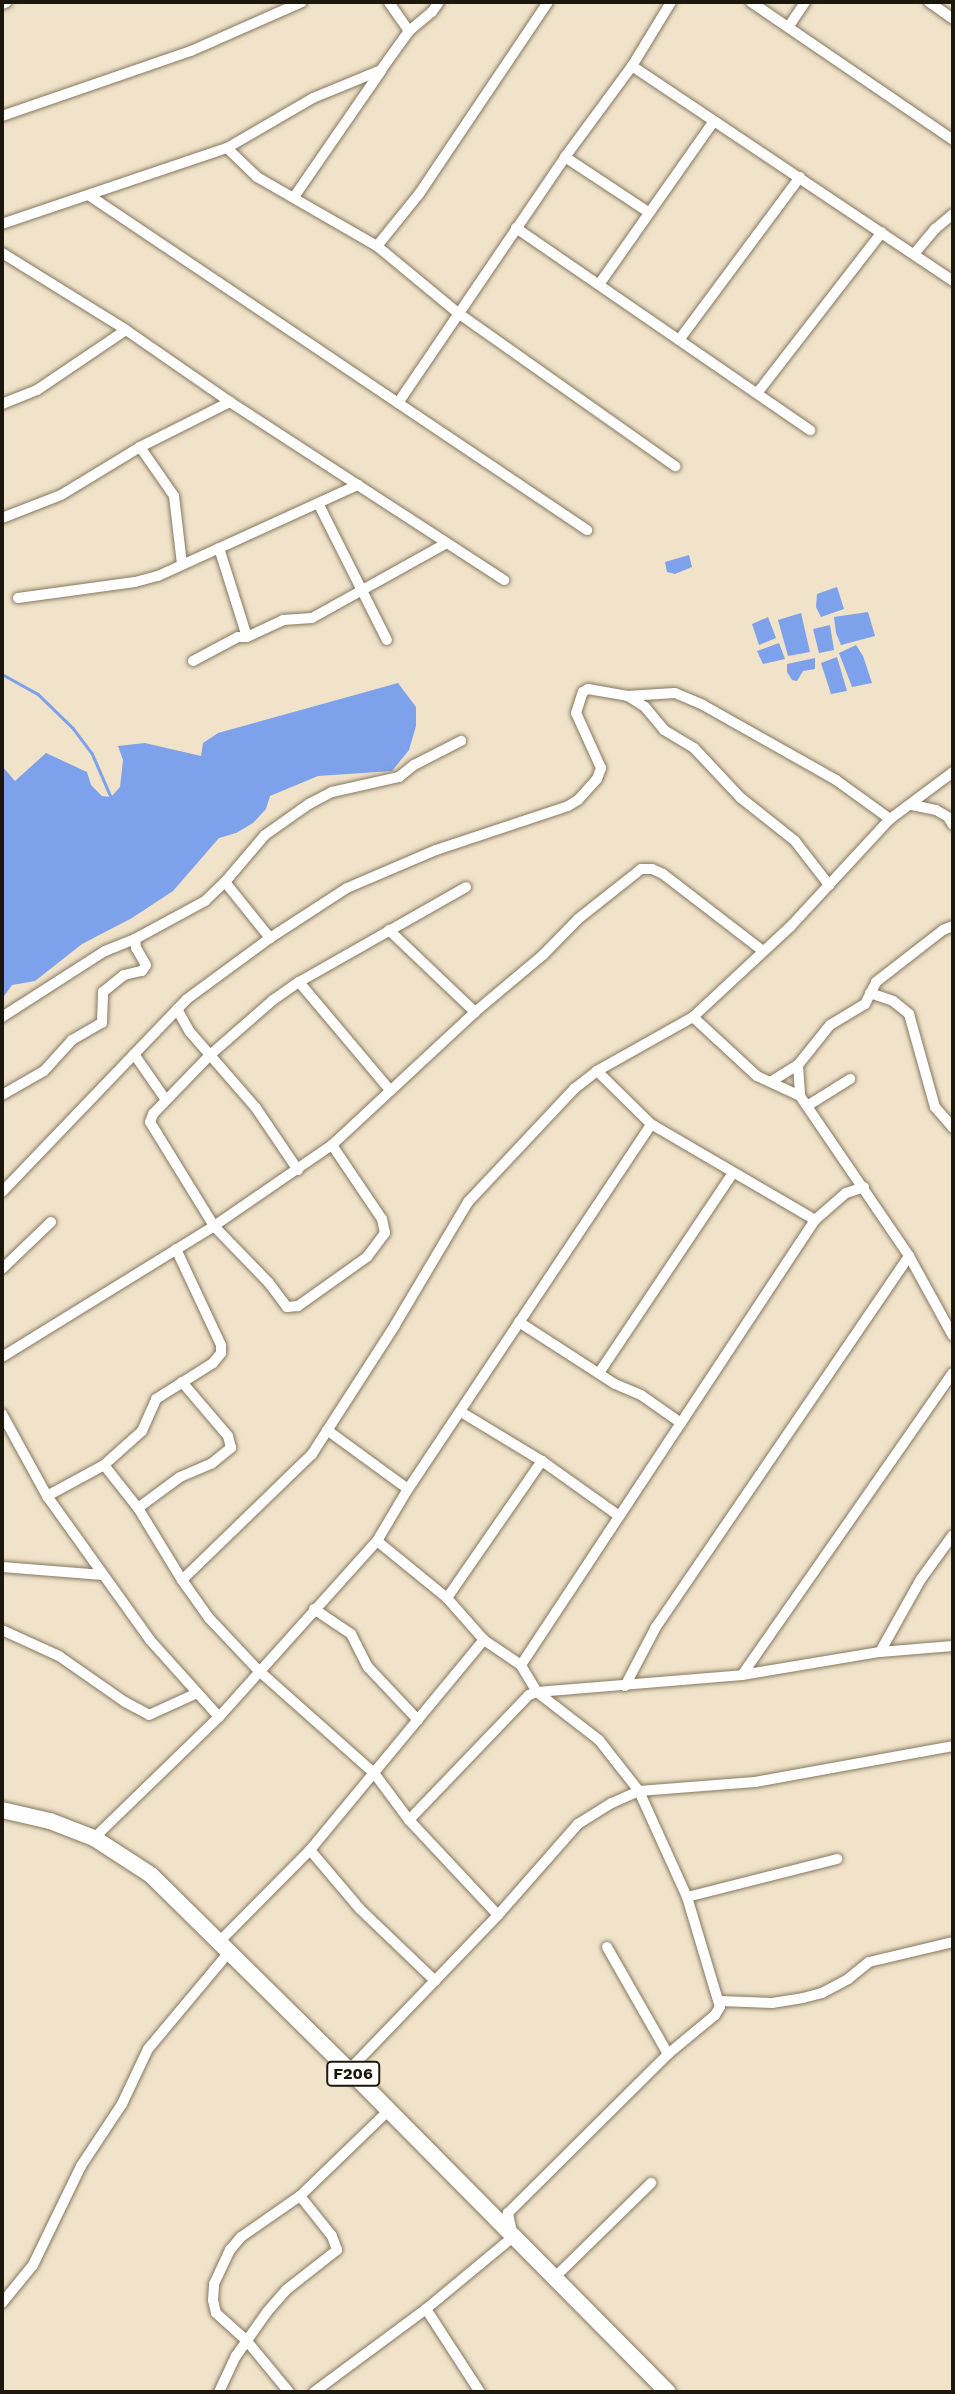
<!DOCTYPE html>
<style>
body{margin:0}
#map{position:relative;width:955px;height:2394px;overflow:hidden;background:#f0e3c9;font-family:"Work Sans",sans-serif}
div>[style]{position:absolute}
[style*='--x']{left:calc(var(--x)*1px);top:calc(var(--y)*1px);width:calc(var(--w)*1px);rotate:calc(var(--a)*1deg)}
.water>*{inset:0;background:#7da1ea}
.stream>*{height:2.5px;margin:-1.25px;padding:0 1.25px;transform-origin:1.25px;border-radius:1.25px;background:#7da1ea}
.roads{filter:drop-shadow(0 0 2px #857861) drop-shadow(0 0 2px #857861)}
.street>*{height:10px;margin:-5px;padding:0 5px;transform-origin:5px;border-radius:5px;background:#fff}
.primary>*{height:16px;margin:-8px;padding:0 8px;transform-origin:8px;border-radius:8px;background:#fff}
span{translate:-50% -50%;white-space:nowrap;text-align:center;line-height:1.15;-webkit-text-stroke:7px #fff;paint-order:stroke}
.shield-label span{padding:2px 5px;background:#fff;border:2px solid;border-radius:5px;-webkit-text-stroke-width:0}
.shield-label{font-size:16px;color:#1b170d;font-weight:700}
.frame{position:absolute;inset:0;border:4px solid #1b170d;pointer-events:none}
</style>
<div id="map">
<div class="water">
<i style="clip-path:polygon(689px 555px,692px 567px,675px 574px,667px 572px,665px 562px)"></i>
<i style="clip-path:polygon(837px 587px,844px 609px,821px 617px,816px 607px,817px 594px)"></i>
<i style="clip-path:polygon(868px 612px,875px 636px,841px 645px,836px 633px,834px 617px)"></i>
<i style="clip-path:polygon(801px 613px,810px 652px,788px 656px,778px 620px)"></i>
<i style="clip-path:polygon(768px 617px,776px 638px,759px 645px,752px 624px)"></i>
<i style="clip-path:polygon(830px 625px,834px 650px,819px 653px,813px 629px)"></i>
<i style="clip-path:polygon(779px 643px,785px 659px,763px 664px,757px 651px)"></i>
<i style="clip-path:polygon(856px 645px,863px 656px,872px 683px,852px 687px,839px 653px)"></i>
<i style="clip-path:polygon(837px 657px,847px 691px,831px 694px,821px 663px)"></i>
<i style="clip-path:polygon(815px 658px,815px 669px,803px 671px,797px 681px,792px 680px,787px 672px,787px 664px)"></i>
<i style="clip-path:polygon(398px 683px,416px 707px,416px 726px,409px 750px,392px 771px,318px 776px,270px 796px,266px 809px,253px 823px,236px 833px,219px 838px,173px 891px,132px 918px,82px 944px,35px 981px,12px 985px,2px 999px,2px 766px,15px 781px,46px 753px,87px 772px,91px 785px,102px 796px,111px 797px,120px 787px,123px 760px,118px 746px,145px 743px,201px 756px,203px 743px,218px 733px)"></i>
</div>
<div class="stream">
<i style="--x:2;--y:674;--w:41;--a:29.1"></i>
<i style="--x:38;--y:694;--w:49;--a:44.2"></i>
<i style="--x:73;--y:728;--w:31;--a:53"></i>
<i style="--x:92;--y:753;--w:48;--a:66.6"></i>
</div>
<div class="roads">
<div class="street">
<i style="--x:751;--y:2;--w:245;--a:34.3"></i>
<i style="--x:929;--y:2;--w:29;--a:35"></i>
<i style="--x:2;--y:4;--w:5;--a:-22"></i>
<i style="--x:789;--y:26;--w:29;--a:-56"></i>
<i style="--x:409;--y:31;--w:30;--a:-40"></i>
<i style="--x:432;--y:12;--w:12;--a:-55"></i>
<i style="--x:632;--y:66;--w:386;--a:33.8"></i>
<i style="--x:2;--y:116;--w:200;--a:-19"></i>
<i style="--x:191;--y:51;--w:121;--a:-23.8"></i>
<i style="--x:227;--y:148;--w:42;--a:44"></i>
<i style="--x:257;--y:177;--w:138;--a:29.9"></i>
<i style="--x:377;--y:246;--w:105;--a:39.6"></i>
<i style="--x:458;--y:313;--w:266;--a:35.2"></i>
<i style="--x:565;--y:157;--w:100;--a:33.5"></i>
<i style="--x:90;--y:196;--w:599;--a:33.9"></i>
<i style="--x:294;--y:197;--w:153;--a:-55.4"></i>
<i style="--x:2;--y:224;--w:237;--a:-18.7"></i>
<i style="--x:227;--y:148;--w:99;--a:-30.2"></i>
<i style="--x:313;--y:98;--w:74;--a:-22.4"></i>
<i style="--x:381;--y:70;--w:48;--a:-54.3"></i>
<i style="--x:409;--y:31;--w:35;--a:-125"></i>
<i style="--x:516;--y:228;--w:357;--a:34.5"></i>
<i style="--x:377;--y:246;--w:67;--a:-51.1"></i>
<i style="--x:419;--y:194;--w:231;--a:-56.1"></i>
<i style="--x:2;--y:253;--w:146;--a:31.8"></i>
<i style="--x:126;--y:330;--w:126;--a:34.7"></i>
<i style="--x:230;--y:402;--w:327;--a:33"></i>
<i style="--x:914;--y:254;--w:33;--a:-50"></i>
<i style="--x:935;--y:229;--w:23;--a:-40"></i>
<i style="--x:600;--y:283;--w:198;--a:-54.9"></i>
<i style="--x:679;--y:340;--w:203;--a:-53.4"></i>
<i style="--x:758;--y:392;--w:202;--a:-52.2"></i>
<i style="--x:398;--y:403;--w:297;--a:-55.8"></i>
<i style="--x:565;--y:157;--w:113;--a:-53.6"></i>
<i style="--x:632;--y:66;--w:75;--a:-58.6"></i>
<i style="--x:2;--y:404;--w:38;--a:-22"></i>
<i style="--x:37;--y:390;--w:107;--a:-34"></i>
<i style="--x:140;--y:447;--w:60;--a:55.2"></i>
<i style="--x:174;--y:496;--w:68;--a:83.3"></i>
<i style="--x:319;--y:505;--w:151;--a:63.3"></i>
<i style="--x:2;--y:518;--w:63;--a:-21.3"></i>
<i style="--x:61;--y:495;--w:92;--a:-31.3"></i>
<i style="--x:140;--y:447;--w:101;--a:-26.6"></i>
<i style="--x:219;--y:548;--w:93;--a:72.5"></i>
<i style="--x:18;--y:598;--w:118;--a:-7.8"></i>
<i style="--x:135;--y:582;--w:24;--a:-15"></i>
<i style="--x:158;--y:576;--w:220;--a:-24.5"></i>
<i style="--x:193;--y:661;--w:51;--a:-28.1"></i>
<i style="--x:238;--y:637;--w:9;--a:0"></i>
<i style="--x:247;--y:637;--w:40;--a:-25"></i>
<i style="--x:283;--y:620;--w:29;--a:-4"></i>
<i style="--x:312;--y:618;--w:154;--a:-29.1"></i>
<i style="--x:628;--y:696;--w:20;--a:33"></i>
<i style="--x:645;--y:707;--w:30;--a:50"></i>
<i style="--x:664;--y:730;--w:35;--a:31"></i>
<i style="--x:694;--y:748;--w:69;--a:46.8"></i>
<i style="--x:741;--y:798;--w:69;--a:38.5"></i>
<i style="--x:795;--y:841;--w:56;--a:52.3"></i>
<i style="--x:912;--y:805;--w:25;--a:12"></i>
<i style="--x:936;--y:810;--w:14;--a:30"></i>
<i style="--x:948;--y:817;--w:9;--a:58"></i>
<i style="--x:225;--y:882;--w:72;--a:51.2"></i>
<i style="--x:389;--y:930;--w:119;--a:43.6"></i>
<i style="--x:299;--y:982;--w:141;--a:49.9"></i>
<i style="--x:870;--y:993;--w:24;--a:19"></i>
<i style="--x:893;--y:1001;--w:21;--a:39"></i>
<i style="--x:909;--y:1014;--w:97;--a:74.4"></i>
<i style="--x:935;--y:1107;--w:28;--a:49"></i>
<i style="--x:177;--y:1009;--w:26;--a:61"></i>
<i style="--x:190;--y:1032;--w:101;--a:49"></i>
<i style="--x:256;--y:1108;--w:75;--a:55.9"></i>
<i style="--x:2;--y:1017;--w:122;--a:-32.7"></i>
<i style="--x:105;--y:951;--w:32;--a:-22"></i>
<i style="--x:135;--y:939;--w:80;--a:-28.5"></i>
<i style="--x:205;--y:901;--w:28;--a:-44"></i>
<i style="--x:225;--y:882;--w:62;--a:-49.6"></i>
<i style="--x:265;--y:835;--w:54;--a:-35.2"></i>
<i style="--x:309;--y:804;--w:26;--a:-28"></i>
<i style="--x:332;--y:792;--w:69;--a:-12.6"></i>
<i style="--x:399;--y:777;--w:19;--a:-39"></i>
<i style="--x:414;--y:765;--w:53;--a:-27.1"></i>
<i style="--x:693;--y:1017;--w:87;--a:42.7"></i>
<i style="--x:757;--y:1076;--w:47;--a:24.9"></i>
<i style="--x:800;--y:1096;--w:194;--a:55.7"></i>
<i style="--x:909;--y:1256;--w:91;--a:61.2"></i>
<i style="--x:134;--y:1054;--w:56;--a:55.2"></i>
<i style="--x:798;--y:1065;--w:31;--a:86"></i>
<i style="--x:597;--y:1071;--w:76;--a:44.5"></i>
<i style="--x:651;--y:1124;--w:190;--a:30.3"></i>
<i style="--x:772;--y:1081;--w:31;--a:-32"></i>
<i style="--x:798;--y:1065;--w:51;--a:-51.3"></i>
<i style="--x:830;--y:1025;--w:41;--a:-31"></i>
<i style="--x:865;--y:1004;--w:25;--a:-63"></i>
<i style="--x:876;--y:982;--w:85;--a:-37.8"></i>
<i style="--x:943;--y:930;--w:11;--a:-22"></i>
<i style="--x:2;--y:1095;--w:48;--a:-29.7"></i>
<i style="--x:44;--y:1071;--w:42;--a:-47.9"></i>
<i style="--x:72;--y:1040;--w:34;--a:-30"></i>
<i style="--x:102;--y:1023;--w:31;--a:-88"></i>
<i style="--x:103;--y:992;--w:27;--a:-39"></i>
<i style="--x:124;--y:975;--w:18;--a:-13"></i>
<i style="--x:142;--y:971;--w:7;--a:-56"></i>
<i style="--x:146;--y:965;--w:20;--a:-120"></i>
<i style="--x:136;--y:948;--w:9;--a:-96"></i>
<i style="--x:807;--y:1106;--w:51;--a:-32.1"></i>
<i style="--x:332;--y:1145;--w:89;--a:56"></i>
<i style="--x:382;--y:1219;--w:14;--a:78"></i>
<i style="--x:385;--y:1233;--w:30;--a:127"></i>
<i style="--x:367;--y:1257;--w:85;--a:144.6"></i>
<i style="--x:298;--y:1306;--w:11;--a:175"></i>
<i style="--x:287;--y:1307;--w:30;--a:-127"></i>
<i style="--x:269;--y:1283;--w:79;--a:-134"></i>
<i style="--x:214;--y:1226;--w:122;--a:-121.6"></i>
<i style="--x:150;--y:1122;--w:9;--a:-69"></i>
<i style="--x:153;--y:1114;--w:82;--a:-46"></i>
<i style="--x:210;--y:1055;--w:84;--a:-41.1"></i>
<i style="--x:273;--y:1000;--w:32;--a:-35"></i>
<i style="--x:299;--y:982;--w:192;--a:-29.6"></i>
<i style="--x:2;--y:1192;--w:267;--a:-46.2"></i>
<i style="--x:187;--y:999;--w:103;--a:-36.3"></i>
<i style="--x:270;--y:938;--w:92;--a:-33"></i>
<i style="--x:347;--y:888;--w:97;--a:-23.1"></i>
<i style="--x:436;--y:850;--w:139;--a:-18.4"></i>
<i style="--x:568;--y:806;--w:12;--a:-31"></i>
<i style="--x:578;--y:800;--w:28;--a:-48"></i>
<i style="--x:597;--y:779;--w:12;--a:-70"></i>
<i style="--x:601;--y:768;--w:60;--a:-114.4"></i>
<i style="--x:576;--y:713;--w:22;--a:-72"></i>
<i style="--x:583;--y:692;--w:6;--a:-31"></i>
<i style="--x:588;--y:689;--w:40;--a:10"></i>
<i style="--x:627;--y:696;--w:48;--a:-3.6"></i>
<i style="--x:675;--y:693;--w:30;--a:23"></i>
<i style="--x:703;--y:705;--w:153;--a:29.4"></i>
<i style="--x:836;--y:780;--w:67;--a:35.8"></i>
<i style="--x:2;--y:1269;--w:68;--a:-43.8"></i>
<i style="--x:519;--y:1322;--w:114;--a:32.9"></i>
<i style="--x:615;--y:1384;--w:28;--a:23"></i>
<i style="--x:641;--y:1395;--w:49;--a:35"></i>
<i style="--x:2;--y:1357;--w:249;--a:-31.7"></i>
<i style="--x:214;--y:1226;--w:143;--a:-34.5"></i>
<i style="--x:332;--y:1145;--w:195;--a:-42.9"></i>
<i style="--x:475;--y:1012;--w:89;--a:-40"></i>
<i style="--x:543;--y:955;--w:50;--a:-45.8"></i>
<i style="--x:578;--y:919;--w:80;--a:-38.4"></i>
<i style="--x:641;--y:869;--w:11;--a:0"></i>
<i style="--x:652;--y:869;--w:12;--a:24"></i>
<i style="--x:663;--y:874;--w:126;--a:37.6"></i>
<i style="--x:599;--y:1373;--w:241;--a:-56.2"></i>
<i style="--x:461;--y:1412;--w:95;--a:31.2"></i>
<i style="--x:542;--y:1461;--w:95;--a:35.5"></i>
<i style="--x:2;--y:1414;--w:94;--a:61.2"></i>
<i style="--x:47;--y:1496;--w:177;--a:54.4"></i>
<i style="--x:150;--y:1640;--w:103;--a:48.1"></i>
<i style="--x:327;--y:1430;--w:100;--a:36.1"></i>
<i style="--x:104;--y:1465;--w:55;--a:51.7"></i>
<i style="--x:138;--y:1508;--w:84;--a:58.6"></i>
<i style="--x:182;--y:1580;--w:47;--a:54.6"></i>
<i style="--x:209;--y:1618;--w:71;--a:46.7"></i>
<i style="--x:258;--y:1670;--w:155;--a:41.6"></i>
<i style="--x:374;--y:1773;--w:59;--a:53.3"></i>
<i style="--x:409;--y:1820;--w:130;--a:46.9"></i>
<i style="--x:47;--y:1496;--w:65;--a:-28.5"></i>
<i style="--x:104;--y:1465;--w:51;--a:-41.8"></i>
<i style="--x:142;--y:1431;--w:35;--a:-66"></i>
<i style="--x:156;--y:1399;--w:67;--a:-32.3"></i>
<i style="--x:213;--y:1363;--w:13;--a:-51"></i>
<i style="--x:221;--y:1353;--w:8;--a:-90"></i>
<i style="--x:221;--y:1345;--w:106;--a:-115.1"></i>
<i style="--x:138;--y:1508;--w:52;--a:-36.4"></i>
<i style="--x:180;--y:1477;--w:34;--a:-23"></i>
<i style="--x:211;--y:1464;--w:26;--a:-39"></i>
<i style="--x:231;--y:1448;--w:12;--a:-104"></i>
<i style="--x:228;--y:1436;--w:71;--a:-130.4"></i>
<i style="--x:2;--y:1567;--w:101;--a:4.5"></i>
<i style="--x:182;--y:1580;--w:181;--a:-44.1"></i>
<i style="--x:312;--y:1454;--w:153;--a:-57.2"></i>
<i style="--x:395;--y:1325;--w:143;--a:-59.3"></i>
<i style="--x:468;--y:1202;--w:155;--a:-46.8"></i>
<i style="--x:574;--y:1089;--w:29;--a:-38"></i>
<i style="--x:597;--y:1071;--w:110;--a:-29.4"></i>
<i style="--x:693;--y:1017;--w:132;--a:-42.9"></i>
<i style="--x:790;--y:927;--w:147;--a:-47.2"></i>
<i style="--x:890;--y:819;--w:79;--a:-36.7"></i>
<i style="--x:447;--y:1598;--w:167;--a:-55.3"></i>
<i style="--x:314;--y:1609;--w:45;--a:34"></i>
<i style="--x:351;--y:1634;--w:37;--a:63"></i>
<i style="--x:368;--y:1667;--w:73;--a:46.7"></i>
<i style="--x:2;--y:1630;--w:63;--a:24.5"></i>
<i style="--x:59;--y:1656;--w:80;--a:34.9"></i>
<i style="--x:125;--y:1702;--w:27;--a:28"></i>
<i style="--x:149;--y:1715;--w:53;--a:-24.6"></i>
<i style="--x:880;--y:1652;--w:84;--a:-60.7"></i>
<i style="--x:921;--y:1579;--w:54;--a:-54"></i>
<i style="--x:521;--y:1665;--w:533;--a:-56.55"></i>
<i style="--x:815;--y:1220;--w:41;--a:-41.1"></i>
<i style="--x:846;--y:1193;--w:19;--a:-18"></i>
<i style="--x:742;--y:1675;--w:368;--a:-55.1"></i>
<i style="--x:625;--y:1686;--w:67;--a:-62.3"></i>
<i style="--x:656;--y:1627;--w:449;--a:-55.7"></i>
<i style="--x:409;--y:1820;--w:173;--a:-46.2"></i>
<i style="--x:529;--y:1695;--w:9;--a:-21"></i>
<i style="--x:537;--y:1692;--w:206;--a:-4.7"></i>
<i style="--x:742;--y:1675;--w:140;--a:-9.5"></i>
<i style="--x:880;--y:1652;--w:73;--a:-4.7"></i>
<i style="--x:94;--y:1838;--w:174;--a:-44.1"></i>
<i style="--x:219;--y:1717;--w:237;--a:-48.1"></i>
<i style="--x:377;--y:1541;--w:61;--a:-59.2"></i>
<i style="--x:408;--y:1489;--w:438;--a:-56.3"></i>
<i style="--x:310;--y:1850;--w:77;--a:49.7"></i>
<i style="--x:360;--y:1909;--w:104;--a:43.8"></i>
<i style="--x:687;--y:1897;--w:155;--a:-14.2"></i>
<i style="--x:219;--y:1942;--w:129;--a:-45.3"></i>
<i style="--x:310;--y:1850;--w:273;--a:-50.4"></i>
<i style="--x:607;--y:1947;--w:123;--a:60.3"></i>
<i style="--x:720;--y:2001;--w:52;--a:2.2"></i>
<i style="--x:772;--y:2003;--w:31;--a:-9"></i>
<i style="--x:803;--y:1998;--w:20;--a:-15"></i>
<i style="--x:822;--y:1993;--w:30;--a:-28"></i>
<i style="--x:848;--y:1979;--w:27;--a:-39"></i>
<i style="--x:869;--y:1962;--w:86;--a:-13.4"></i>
<i style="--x:349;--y:2070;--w:215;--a:-46.1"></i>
<i style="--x:498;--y:1915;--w:121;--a:-48.7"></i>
<i style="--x:578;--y:1824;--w:40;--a:-32"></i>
<i style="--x:612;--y:1803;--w:30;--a:-24"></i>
<i style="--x:639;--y:1791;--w:116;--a:-4.4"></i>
<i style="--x:755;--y:1782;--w:201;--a:-10.3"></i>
<i style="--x:554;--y:2278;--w:136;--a:-44.4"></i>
<i style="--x:2;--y:2303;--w:49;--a:-50.8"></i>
<i style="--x:33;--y:2265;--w:110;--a:-64.1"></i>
<i style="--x:81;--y:2166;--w:74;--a:-56.5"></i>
<i style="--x:122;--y:2104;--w:61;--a:-64.7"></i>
<i style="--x:148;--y:2049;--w:126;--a:-50.1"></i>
<i style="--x:426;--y:2309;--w:99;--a:57"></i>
<i style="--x:219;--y:2392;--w:40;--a:-65"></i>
<i style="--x:236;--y:2356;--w:54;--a:-54.8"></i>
<i style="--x:267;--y:2312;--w:29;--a:-49"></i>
<i style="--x:286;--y:2290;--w:65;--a:-38.1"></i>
<i style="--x:337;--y:2250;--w:15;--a:-110"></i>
<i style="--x:332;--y:2236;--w:51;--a:-128.7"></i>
<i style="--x:300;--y:2196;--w:122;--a:-44"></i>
<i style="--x:289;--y:2392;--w:66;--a:-129.5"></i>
<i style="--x:247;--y:2341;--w:42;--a:-137.9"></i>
<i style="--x:216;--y:2313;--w:13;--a:-103"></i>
<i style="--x:213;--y:2300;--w:16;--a:-86"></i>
<i style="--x:214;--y:2284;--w:38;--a:-65"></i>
<i style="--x:230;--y:2250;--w:17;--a:-50"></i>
<i style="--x:241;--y:2237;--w:72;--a:-34.8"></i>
<i style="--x:314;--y:2392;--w:139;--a:-36.5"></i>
<i style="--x:426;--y:2309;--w:113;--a:-39.6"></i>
<i style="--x:513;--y:2237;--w:25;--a:-102"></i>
<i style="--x:508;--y:2213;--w:226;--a:-44.8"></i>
<i style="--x:668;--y:2054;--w:61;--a:-39.7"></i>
<i style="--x:715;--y:2015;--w:9;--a:-58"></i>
<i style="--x:720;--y:2007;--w:115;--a:-106.7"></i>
<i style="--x:687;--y:1897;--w:116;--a:-114.4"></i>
<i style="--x:639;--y:1791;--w:65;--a:-128.1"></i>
<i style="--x:599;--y:1740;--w:78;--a:-142.3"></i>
<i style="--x:537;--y:1692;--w:31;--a:-121"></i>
<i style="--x:521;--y:1665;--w:45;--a:-146"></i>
<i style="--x:484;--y:1640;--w:56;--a:-131.4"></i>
<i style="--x:447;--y:1598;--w:90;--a:-140.8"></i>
</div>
<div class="primary">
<i style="--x:2;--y:1810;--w:49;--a:12.9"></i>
<i style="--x:50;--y:1821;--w:47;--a:21.1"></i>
<i style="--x:94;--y:1838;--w:68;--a:33"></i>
<i style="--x:151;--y:1875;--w:278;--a:44.6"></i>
<i style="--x:349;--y:2070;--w:453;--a:45.3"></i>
</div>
</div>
<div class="shield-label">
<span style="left:353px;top:2074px">F206</span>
</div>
<div class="frame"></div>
</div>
